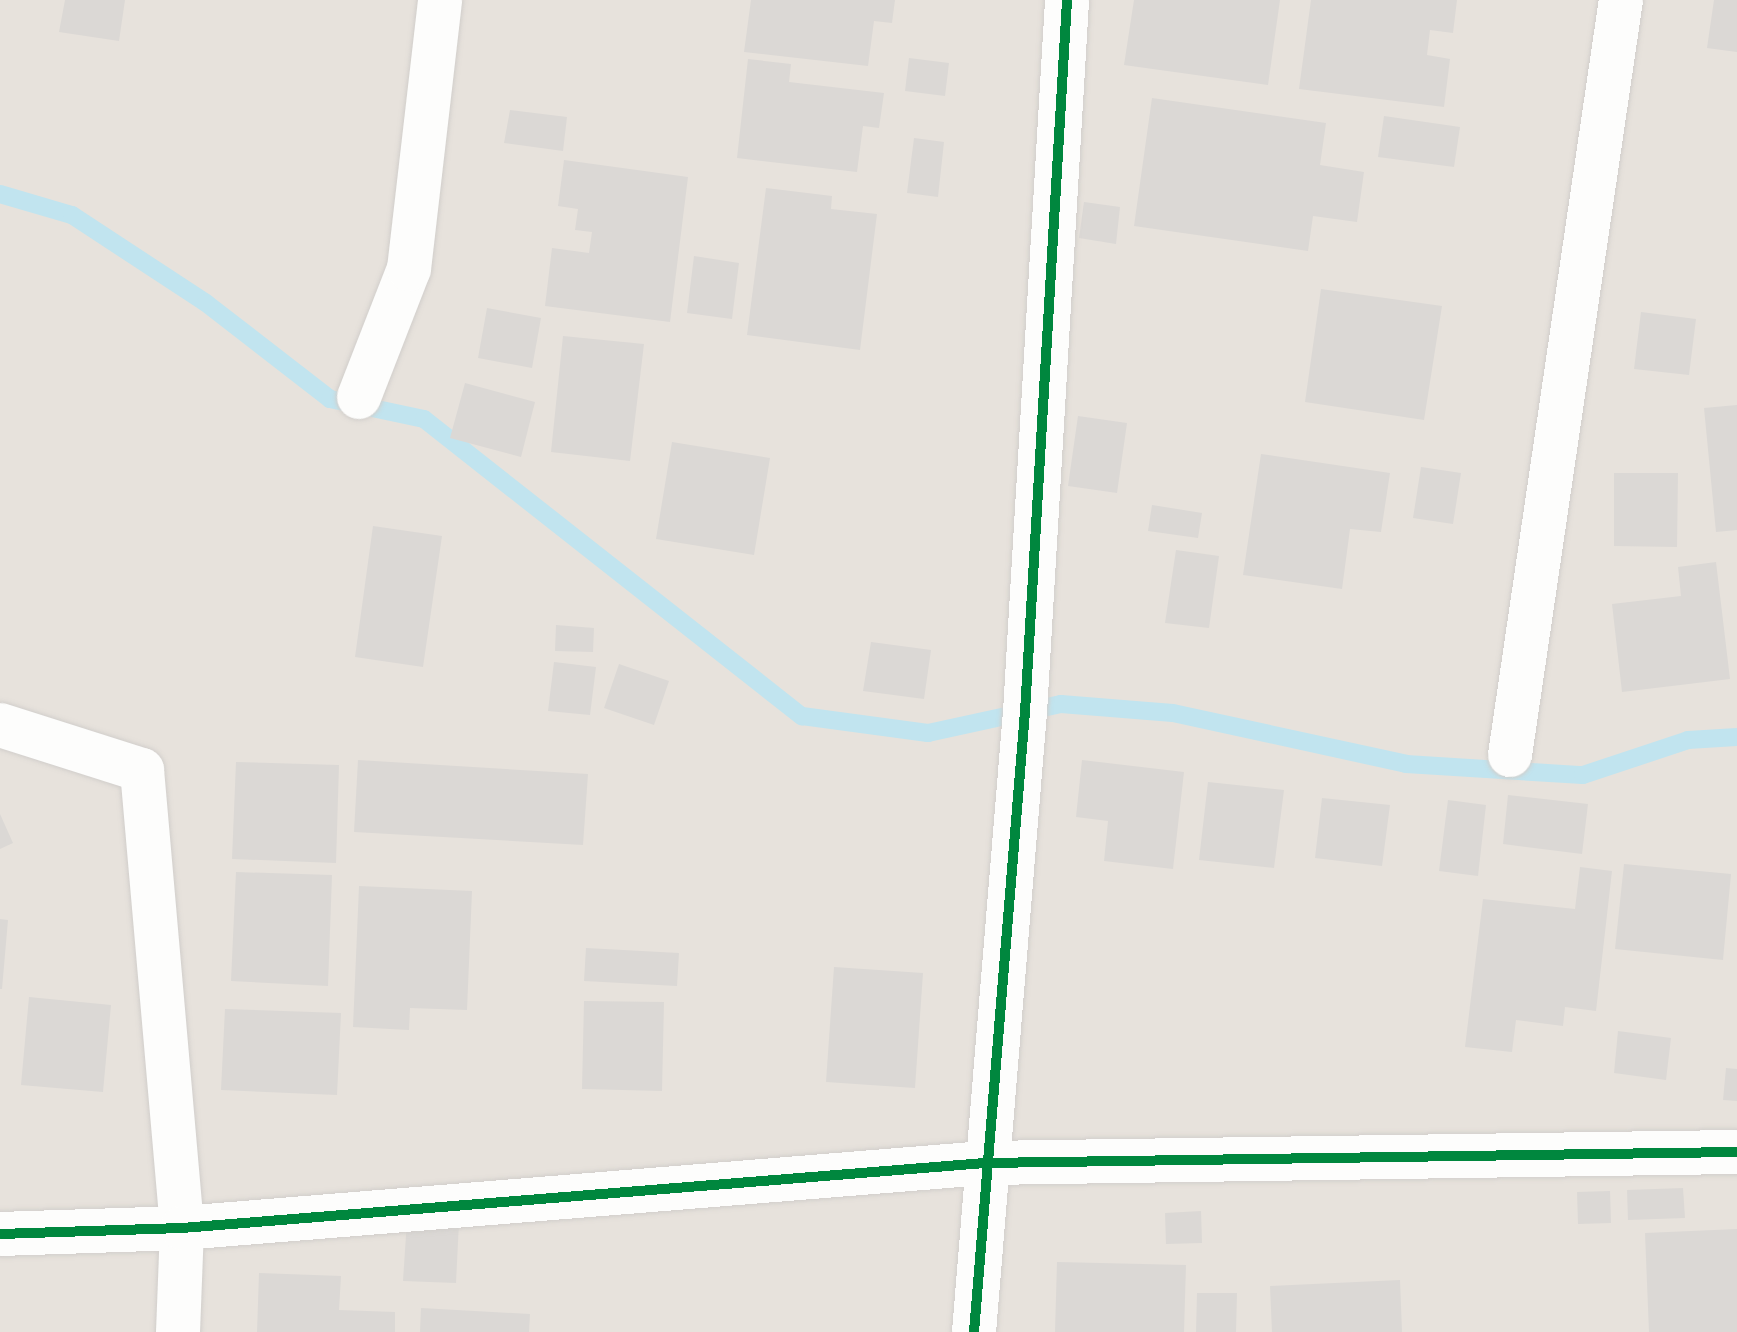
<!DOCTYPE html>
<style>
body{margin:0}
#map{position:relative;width:1737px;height:1332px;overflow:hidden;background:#f3f1ee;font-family:"PT Sans",sans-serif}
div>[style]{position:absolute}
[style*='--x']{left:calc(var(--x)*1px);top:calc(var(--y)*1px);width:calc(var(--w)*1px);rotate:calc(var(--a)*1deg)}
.residential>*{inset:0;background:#e7e2dc}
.stream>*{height:18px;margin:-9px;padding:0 9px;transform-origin:9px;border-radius:9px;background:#c1e4ef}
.building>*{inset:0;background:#dbd8d5}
.roads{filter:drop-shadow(0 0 2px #d1cecb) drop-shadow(0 0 2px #d1cecb)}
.minor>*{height:44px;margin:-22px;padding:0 22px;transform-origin:22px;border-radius:22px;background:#fdfdfc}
.cycleway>*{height:10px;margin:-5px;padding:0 5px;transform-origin:5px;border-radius:5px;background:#00873e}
span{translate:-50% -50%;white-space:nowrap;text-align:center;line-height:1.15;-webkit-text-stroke:7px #fff;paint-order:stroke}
</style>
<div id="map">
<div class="residential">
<i style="clip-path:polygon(0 0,1737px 0,1737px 1332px,0 1332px)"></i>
</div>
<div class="stream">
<i style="--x:0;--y:194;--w:75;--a:16.3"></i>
<i style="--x:72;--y:215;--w:160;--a:33.3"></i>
<i style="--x:206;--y:303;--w:157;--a:37.7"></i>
<i style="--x:330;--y:399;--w:96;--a:12"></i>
<i style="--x:424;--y:419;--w:481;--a:38.2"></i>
<i style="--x:802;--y:716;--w:127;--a:7.7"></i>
<i style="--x:928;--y:733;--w:136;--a:-12.3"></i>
<i style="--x:1061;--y:704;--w:112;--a:4.6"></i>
<i style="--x:1173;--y:713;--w:239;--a:12.3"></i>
<i style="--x:1406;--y:764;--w:177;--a:3.6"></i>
<i style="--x:1583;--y:775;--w:111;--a:-18.4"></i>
<i style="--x:1688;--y:740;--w:49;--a:-3.5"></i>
</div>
<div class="building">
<i style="clip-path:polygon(65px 0,125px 0,119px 41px,59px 32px)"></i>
<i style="clip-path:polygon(751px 0,895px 0,892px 23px,874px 21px,868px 66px,744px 52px)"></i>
<i style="clip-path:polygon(1134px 0,1280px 0,1268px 85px,1124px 65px)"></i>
<i style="clip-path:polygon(1311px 0,1457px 0,1453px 33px,1430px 30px,1427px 55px,1450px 59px,1444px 107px,1299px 89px)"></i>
<i style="clip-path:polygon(1714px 0,1737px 0,1737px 52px,1707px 48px)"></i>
<i style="clip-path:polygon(909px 58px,949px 63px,945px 96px,905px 91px)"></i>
<i style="clip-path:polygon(748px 59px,791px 64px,789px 82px,884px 93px,879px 128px,863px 126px,857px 172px,737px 158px)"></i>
<i style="clip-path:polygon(1152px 98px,1326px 123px,1320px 165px,1364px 172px,1357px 222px,1313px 216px,1308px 251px,1134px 226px)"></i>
<i style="clip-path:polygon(510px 110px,567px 117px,563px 151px,504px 143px)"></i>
<i style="clip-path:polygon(1384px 116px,1460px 127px,1454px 167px,1378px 157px)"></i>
<i style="clip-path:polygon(914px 138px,944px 142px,938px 197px,907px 193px)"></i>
<i style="clip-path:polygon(564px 160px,688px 177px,670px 322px,545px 306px,552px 248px,589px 253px,592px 232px,575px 230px,578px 209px,558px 206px)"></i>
<i style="clip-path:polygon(766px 188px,832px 196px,831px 209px,877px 214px,860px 350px,747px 335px)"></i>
<i style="clip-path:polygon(1084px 202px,1120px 207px,1116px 244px,1079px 238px)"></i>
<i style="clip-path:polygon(694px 256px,739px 263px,732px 319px,687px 313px)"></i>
<i style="clip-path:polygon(1321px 289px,1442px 306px,1424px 420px,1305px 402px)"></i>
<i style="clip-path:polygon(487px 308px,541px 318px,532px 368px,478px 358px)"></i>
<i style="clip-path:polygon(1641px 312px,1696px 319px,1689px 375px,1634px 369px)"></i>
<i style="clip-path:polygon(563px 336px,644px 344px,630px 461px,551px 452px)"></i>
<i style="clip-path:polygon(465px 383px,535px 402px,521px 457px,450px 438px)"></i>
<i style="clip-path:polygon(1737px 405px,1737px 530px,1716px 532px,1704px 408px)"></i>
<i style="clip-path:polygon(1078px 416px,1127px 423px,1117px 493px,1068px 486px)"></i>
<i style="clip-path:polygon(672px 442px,770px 458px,754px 555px,656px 539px)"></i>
<i style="clip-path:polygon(1261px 454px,1390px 473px,1381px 532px,1350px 529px,1342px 589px,1243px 575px)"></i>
<i style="clip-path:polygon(1421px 467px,1461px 473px,1453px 524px,1413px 518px)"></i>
<i style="clip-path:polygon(1614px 473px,1678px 473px,1677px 547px,1614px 546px)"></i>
<i style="clip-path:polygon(1152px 505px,1202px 513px,1198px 538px,1148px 531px)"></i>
<i style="clip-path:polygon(373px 526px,442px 536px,423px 667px,355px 657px)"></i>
<i style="clip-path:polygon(1176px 550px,1219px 556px,1209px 628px,1165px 623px)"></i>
<i style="clip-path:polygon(1716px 562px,1730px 679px,1622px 692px,1612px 604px,1681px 596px,1678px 567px)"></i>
<i style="clip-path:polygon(556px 625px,594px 628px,593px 652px,555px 651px)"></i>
<i style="clip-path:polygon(871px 642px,931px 650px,924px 699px,863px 691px)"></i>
<i style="clip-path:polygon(554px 662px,596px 667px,590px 715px,548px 711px)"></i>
<i style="clip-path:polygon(619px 664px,669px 681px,654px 725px,604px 708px)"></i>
<i style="clip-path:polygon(358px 760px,588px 774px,583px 845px,354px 832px)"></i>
<i style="clip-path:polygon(1082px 760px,1184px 772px,1173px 869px,1104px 861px,1108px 821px,1076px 817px)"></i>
<i style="clip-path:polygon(236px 762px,339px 765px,336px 863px,232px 859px)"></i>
<i style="clip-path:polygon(1208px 782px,1284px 790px,1274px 868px,1199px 860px)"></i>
<i style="clip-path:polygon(1508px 795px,1588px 804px,1582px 854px,1503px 844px)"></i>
<i style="clip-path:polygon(1322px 798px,1390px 805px,1382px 866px,1315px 858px)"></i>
<i style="clip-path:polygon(1448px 800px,1486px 805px,1478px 876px,1439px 871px)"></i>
<i style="clip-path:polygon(0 814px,13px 843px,0 849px)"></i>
<i style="clip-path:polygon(1624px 864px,1731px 874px,1723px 960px,1615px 949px)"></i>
<i style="clip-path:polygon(1580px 867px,1612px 871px,1596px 1011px,1565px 1007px,1563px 1026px,1516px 1020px,1512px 1052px,1465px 1047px,1483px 899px,1575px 909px)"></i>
<i style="clip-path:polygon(236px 872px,332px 875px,328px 986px,231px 981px)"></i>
<i style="clip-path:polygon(359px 886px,472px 891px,467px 1010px,410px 1008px,409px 1030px,353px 1027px)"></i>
<i style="clip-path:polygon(0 919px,8px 920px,2px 989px,0 989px)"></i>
<i style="clip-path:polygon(586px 948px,679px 953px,677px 986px,584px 981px)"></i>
<i style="clip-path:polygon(834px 967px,923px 973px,915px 1088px,826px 1082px)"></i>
<i style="clip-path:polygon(29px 997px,111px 1005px,103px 1092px,21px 1085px)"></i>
<i style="clip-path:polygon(584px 1001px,664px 1002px,662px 1091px,582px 1089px)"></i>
<i style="clip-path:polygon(225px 1009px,341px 1013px,337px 1095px,221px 1090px)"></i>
<i style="clip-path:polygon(1618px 1031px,1671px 1038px,1666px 1080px,1614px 1073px)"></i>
<i style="clip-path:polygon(1726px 1068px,1737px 1069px,1737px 1101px,1723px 1100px)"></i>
<i style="clip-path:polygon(1683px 1188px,1685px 1218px,1628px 1220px,1627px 1190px)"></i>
<i style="clip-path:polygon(1610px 1191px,1611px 1223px,1578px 1224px,1577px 1192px)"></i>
<i style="clip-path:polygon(1201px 1211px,1202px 1243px,1166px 1244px,1165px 1213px)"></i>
<i style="clip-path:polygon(407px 1220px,459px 1222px,456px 1283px,403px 1281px)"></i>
<i style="clip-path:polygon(1737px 1229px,1737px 1332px,1649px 1332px,1645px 1233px)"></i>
<i style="clip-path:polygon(1057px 1262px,1186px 1265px,1184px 1332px,1055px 1332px)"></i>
<i style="clip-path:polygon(259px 1273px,341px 1276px,339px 1310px,395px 1312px,395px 1332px,257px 1332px)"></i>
<i style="clip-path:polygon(1400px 1280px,1402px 1332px,1272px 1332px,1270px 1286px)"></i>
<i style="clip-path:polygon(1197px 1293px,1237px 1293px,1236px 1332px,1196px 1332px)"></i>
<i style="clip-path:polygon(421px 1308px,530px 1314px,529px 1332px,420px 1332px)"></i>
</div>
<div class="roads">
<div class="minor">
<i style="--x:359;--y:397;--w:137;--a:-68.7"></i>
<i style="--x:409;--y:269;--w:271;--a:-83.4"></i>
<i style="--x:0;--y:725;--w:149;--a:17.6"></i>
<i style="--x:142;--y:770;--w:460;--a:85"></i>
<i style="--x:182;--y:1228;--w:104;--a:92.2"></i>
<i style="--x:1510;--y:755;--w:763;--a:-81.64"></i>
<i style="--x:0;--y:1234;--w:182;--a:-1.9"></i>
<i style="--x:182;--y:1228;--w:806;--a:-4.63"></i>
<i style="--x:985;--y:1163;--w:752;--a:-0.84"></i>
<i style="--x:974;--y:1332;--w:622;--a:-85.3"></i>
<i style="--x:1025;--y:712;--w:713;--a:-86.62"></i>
</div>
</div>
<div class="cycleway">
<i style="--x:0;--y:1234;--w:182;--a:-1.9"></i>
<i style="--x:182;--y:1228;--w:806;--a:-4.63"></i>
<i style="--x:985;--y:1163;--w:752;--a:-0.84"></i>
<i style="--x:974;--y:1332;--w:622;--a:-85.3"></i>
<i style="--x:1025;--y:712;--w:713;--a:-86.62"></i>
</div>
</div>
